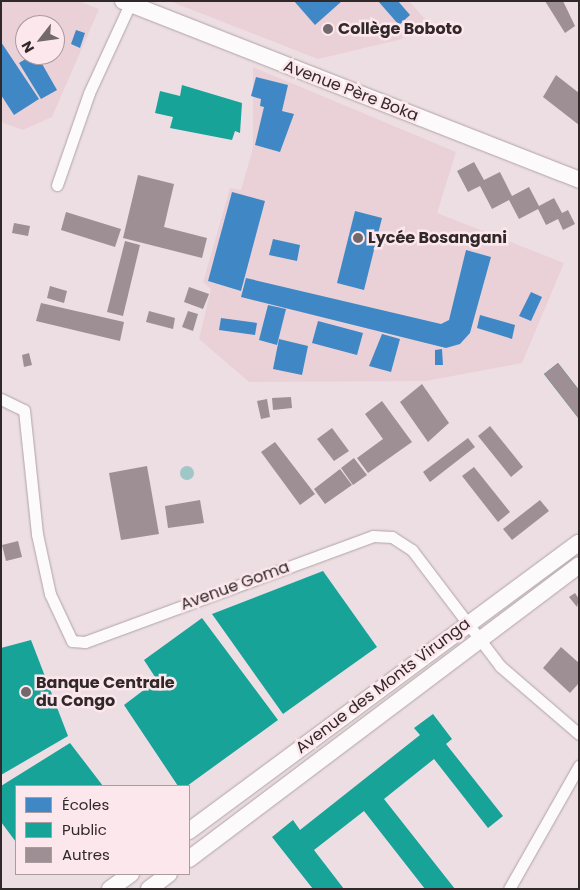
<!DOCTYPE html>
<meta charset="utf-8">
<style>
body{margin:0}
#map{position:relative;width:580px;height:890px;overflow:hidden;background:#eddee3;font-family:Poppins,sans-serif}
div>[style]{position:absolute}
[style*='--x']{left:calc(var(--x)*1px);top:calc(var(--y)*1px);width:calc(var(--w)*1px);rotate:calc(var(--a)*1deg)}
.built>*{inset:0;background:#ead1d7}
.water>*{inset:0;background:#a0c7c7}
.round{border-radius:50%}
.schools>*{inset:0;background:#3f88c5}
.public>*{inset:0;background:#17a398}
.building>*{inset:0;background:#9e8f94}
.roads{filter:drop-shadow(0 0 1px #afa4a7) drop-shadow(0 0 1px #afa4a7)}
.street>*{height:11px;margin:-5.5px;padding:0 5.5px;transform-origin:5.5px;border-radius:5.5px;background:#fcfafb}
.secondary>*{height:16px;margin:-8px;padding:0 8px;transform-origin:8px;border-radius:8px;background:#fcfafb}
.dots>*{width:14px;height:14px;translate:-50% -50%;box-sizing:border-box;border:2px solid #fce7ed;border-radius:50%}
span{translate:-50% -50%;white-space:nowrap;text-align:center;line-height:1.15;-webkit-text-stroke:5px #fce7ed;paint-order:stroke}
.poi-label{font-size:16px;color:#31282a;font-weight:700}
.left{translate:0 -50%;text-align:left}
.street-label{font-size:16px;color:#31282a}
.frame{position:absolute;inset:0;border:2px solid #31282a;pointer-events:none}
.legend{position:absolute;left:15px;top:785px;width:175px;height:90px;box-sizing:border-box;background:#fce7ed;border:1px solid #ab9b9f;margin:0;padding:6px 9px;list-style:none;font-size:15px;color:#31282a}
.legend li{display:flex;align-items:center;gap:10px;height:25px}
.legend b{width:25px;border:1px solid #ab9b9f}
.north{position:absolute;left:15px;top:15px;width:50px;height:50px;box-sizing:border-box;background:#fce7ed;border:1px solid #ab9b9f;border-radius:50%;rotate:240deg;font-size:14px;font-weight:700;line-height:20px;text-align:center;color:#31282a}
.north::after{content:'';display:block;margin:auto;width:18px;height:22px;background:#73686b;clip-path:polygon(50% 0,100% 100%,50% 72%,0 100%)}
</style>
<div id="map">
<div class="built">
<i style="clip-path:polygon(evenodd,1px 1px,79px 1px,99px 9px,52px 117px,23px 130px,1px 122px,1px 1px,25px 25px,55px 25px,55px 55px,25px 55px,25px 25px)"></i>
<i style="clip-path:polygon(169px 1px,409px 1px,426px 20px,402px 39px,318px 59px)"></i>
<i style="clip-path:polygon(253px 67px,456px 152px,437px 213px,564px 263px,522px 363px,426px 381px,249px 382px,199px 339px,211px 289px,203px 282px,230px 188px,241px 190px,253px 148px)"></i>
</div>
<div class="water">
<i class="round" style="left:180px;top:466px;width:14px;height:14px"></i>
</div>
<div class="schools">
<i style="clip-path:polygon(294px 1px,325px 2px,342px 1px,315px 25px)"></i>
<i style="clip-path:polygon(378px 1px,398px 1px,410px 15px,399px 25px)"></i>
<i style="clip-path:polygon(76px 30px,85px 33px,80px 48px,71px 44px)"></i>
<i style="clip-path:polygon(1px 42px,39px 99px,14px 115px,1px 95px)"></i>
<i style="clip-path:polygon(32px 55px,37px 55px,57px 90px,41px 99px,19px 63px)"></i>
<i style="clip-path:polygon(256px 77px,288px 85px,282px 111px,294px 114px,280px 152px,255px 145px,264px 107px,260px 106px,261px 99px,251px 96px)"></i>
<i style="clip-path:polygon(232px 192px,265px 201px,241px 291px,208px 281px)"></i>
<i style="clip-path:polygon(355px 211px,382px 218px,364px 290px,337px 283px)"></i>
<i style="clip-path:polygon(273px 239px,300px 245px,297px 261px,269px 255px)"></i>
<i style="clip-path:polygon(466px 250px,491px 257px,470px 333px,460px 344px,446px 348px,241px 297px,246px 278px,441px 324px,449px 320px)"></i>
<i style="clip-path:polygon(531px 292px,542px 297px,531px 321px,519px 316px)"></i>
<i style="clip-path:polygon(268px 305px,286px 309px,277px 345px,259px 340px)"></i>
<i style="clip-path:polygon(480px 315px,515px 325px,512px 339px,477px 328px)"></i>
<i style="clip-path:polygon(221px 318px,257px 323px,255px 335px,219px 330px)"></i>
<i style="clip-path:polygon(318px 321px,363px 333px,357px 355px,312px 343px)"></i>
<i style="clip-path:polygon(382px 334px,400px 339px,391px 372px,369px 366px)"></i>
<i style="clip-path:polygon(279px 339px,308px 346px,302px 375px,273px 369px)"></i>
<i style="clip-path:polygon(442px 349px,443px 365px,435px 365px,435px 350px)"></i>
</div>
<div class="public">
<i style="clip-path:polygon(182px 85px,242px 103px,240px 133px,235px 131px,232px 140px,170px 128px,173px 117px,155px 113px,160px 91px,180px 96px)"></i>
<i style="clip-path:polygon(558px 363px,579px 390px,579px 419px,544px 374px)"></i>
<i style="clip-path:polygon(323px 571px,377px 647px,283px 714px,212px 614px)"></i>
<i style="clip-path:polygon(202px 618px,278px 720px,187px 786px,178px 786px,124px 705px,157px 680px,144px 660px)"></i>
<i style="clip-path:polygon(31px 640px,68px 736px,1px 775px,1px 648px)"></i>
<i style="clip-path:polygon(433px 714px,452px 739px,446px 744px,503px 816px,488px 828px,434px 759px,384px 799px,455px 889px,425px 889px,364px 811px,314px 850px,344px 889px,313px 889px,272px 837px,293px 820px,300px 830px,420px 735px,414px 728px)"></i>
<i style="clip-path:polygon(70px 743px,103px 786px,16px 786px,16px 842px,1px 822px,1px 786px)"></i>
</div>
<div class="building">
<i style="clip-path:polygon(545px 1px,563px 1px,575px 26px,565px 33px)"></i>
<i style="clip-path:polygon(556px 75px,579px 93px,579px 125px,543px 97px)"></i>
<i style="clip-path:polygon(474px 162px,484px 180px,500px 172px,512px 196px,529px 187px,539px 206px,554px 198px,562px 213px,568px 210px,575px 224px,563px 230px,558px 219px,546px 225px,538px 209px,519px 219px,509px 200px,492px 209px,480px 186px,468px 192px,457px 171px)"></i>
<i style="clip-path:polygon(138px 175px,174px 184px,164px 227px,207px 238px,202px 258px,123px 238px)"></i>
<i style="clip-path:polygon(66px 212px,121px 229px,115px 247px,61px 230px)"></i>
<i style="clip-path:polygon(14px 223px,30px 226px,28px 236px,12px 233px)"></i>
<i style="clip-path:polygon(125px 241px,140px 245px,123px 316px,107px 312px)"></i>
<i style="clip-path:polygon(50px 286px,67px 291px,64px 303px,47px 298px)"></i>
<i style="clip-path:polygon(189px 287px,209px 294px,203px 309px,184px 302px)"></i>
<i style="clip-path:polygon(41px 303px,124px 322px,120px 341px,36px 321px)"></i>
<i style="clip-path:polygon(149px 311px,175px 318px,173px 329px,146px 322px)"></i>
<i style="clip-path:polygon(188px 311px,198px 314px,193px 331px,182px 327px)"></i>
<i style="clip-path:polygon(29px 353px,32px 365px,24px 367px,22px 355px)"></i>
<i style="clip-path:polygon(558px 363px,579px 390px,579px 419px,544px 374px)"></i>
<i style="clip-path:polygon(422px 384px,449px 423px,428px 442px,400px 402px)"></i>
<i style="clip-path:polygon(291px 397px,292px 408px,273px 410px,272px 398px)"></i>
<i style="clip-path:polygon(267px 399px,270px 417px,261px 419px,257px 401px)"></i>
<i style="clip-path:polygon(382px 401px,412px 442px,368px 473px,357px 458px,383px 439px,365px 414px)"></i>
<i style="clip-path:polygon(490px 426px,523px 467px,511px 477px,478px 436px)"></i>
<i style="clip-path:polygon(332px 428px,349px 451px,334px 461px,317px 439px)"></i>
<i style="clip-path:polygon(468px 438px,475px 447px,430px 482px,423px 472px)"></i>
<i style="clip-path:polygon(275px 442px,315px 494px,300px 505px,261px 452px)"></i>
<i style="clip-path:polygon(354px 458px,367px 475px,353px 485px,341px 468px)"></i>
<i style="clip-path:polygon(147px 466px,159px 534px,121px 540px,109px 473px)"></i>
<i style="clip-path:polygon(474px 467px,510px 512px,498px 522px,462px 476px)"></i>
<i style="clip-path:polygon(340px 469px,352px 485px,325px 504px,314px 489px)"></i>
<i style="clip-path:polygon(200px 500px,204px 523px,168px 528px,165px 506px)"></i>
<i style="clip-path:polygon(540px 500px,549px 511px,512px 540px,503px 529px)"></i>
<i style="clip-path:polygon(18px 541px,22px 557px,6px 561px,2px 545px)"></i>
<i style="clip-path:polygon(575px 593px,579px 599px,577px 607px,569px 597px)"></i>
<i style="clip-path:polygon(561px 647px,579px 663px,579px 683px,570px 693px,543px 668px)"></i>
</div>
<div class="roads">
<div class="street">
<i style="--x:57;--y:185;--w:97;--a:-70.8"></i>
<i style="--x:89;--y:93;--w:98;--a:-65.3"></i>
<i style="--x:1;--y:399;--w:25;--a:26"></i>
<i style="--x:24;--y:410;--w:125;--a:84"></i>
<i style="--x:37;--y:534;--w:61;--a:77.8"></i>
<i style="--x:50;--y:594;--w:52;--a:64.9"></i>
<i style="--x:72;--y:641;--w:13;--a:4"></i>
<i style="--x:85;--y:642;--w:307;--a:-20.2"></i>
<i style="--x:373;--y:536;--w:19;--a:3"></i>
<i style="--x:392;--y:537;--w:24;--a:33"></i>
<i style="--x:412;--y:550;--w:146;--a:52.8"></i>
<i style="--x:500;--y:666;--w:104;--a:40.7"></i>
<i style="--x:509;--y:889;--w:142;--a:-60.4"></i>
</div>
<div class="secondary">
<i style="--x:123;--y:1;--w:490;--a:21.4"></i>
<i style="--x:189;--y:831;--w:485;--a:-36.5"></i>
<i style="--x:189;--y:859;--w:488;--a:-37"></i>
<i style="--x:110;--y:889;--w:26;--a:-36"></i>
<i style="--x:149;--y:889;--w:25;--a:-37"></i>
</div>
</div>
<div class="dots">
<i style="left:328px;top:29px;background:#73686b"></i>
<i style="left:358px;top:238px;background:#73686b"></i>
<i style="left:26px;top:692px;background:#73686b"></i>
</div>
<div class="poi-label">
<span class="left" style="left:338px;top:29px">Collège Boboto</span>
<span class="left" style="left:368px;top:238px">Lycée Bosangani</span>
<span class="left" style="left:36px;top:692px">Banque Centrale<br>du Congo</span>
</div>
<div class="street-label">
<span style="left:351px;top:91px;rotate:21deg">Avenue Père Boka</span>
<span style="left:235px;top:586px;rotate:-20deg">Avenue Goma</span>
<span style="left:383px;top:686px;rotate:-37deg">Avenue des Monts Virunga</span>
</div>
<div class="frame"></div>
<ul class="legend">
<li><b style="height:14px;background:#3f88c5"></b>Écoles</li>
<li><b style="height:14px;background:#17a398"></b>Public</li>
<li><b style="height:14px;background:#9e8f94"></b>Autres</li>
</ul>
<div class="north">N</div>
</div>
